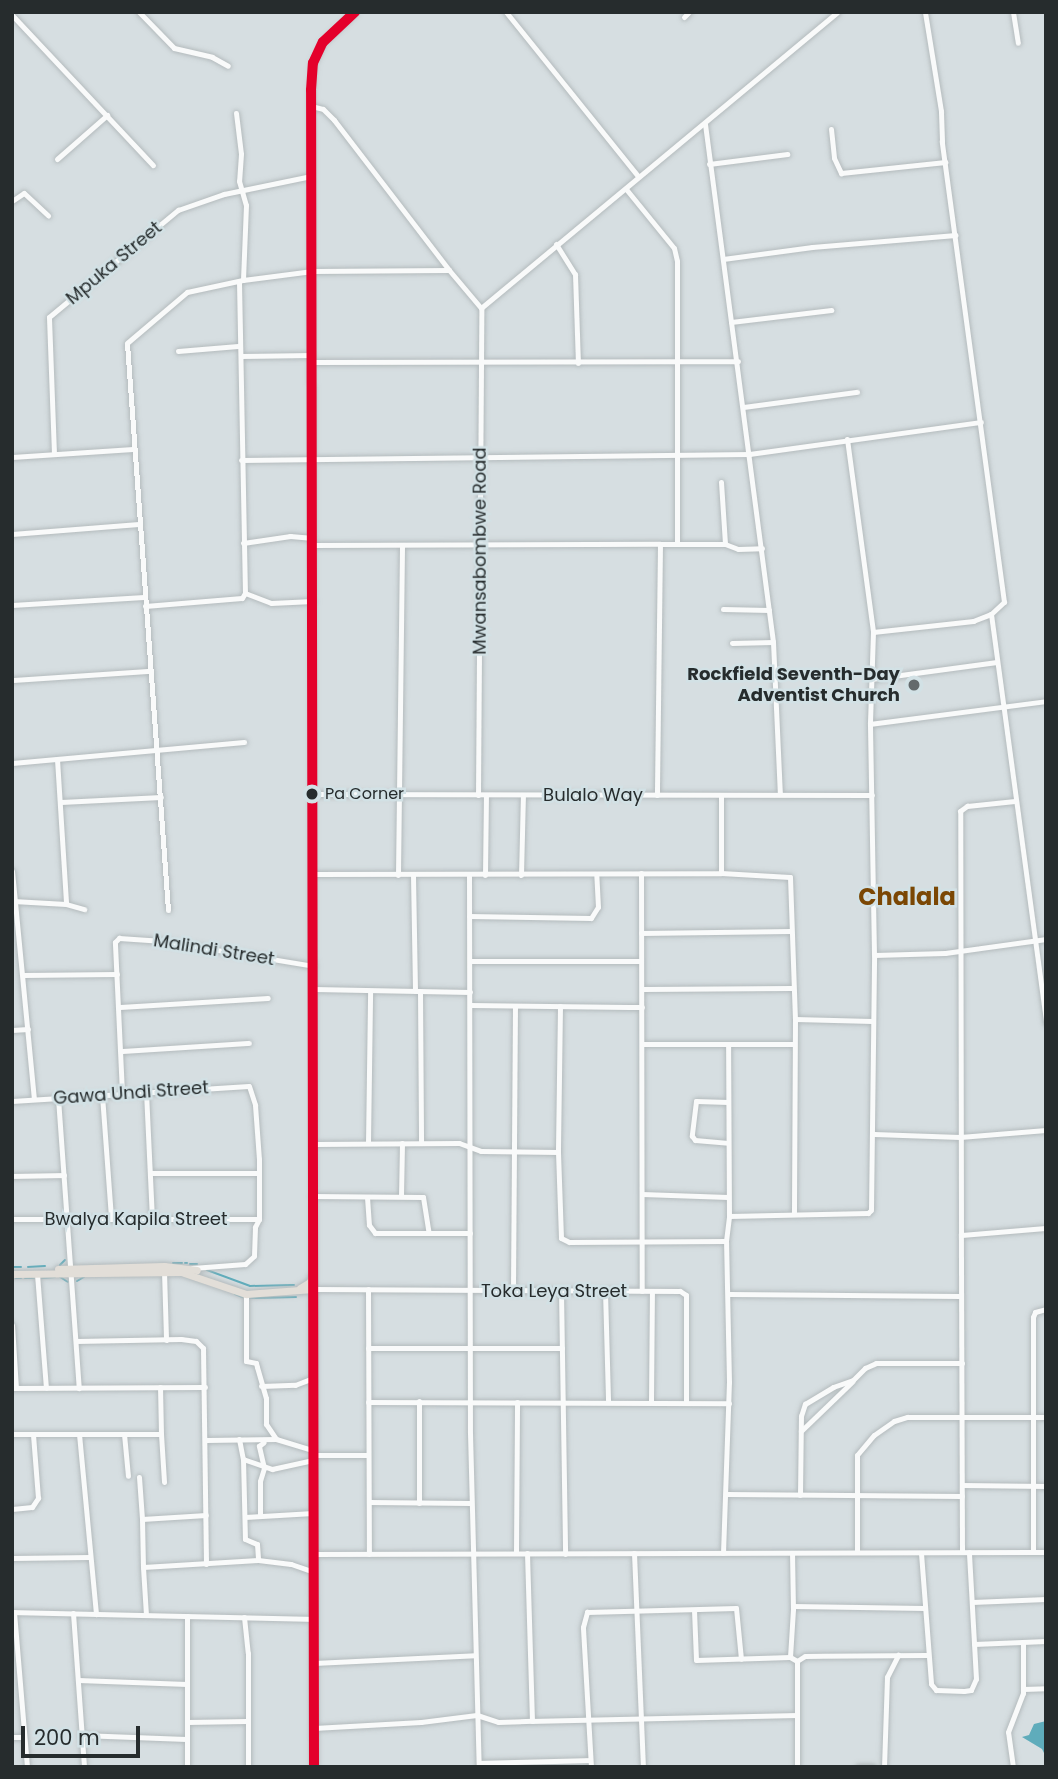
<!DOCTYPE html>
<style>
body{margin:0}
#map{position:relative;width:1058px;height:1779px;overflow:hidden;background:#d6dee1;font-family:Poppins,sans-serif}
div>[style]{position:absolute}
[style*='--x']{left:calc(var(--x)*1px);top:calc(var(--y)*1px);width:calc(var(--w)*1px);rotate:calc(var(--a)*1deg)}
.water>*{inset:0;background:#5facbb}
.stream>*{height:2px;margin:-1px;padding:0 1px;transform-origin:1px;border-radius:1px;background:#5facbb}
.roads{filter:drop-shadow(0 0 2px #b4bbbd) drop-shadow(0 0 2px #b4bbbd)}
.minor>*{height:5px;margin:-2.5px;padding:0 2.5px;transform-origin:2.5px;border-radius:2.5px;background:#f9fafa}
.major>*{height:7px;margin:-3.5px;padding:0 3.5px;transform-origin:3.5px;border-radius:3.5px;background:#e2ded8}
.bus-1>*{height:10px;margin:-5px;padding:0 5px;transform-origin:5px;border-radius:5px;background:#e4002b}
.dots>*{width:19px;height:19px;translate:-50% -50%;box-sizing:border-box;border:4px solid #d2e1e5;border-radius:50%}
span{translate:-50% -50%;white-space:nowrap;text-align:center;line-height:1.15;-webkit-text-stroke:5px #d2e1e5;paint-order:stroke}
.bus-label{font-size:16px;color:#262c2d}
.left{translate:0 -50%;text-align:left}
.street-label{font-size:18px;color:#262c2d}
.poi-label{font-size:18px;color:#262c2d;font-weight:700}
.right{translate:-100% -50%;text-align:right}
.district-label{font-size:24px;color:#7b4704;font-weight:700}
.frame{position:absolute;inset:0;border:14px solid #262c2d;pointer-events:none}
.scale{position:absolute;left:21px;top:1726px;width:119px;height:32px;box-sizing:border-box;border:4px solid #262c2d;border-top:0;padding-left:9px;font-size:21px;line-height:24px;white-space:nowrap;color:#262c2d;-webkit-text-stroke:5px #d2e1e5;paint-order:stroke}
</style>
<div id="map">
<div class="water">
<i style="clip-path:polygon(1046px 1721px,1046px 1757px,1042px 1749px,1022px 1737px,1029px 1735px,1034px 1724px)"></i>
</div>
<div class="stream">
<i style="--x:173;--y:1263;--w:9;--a:0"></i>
<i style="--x:185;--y:1263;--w:2;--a:0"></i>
<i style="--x:190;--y:1264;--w:7;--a:0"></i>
<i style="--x:60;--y:1265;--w:7;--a:-45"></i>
<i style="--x:12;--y:1267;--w:9;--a:0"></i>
<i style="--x:28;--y:1267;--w:17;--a:-3"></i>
<i style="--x:207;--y:1270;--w:46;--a:20.4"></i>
<i style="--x:250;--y:1286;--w:44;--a:-1.3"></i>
<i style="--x:60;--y:1277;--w:9;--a:32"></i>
<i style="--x:16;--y:1278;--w:5;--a:0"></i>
<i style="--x:25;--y:1278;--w:9;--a:0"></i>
<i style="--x:41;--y:1278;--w:14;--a:-4"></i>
<i style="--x:77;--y:1281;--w:8;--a:-30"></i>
<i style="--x:235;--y:1294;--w:8;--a:23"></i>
<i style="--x:249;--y:1298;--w:47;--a:-1.2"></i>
</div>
<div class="roads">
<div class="minor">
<i style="--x:139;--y:12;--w:50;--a:45.8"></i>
<i style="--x:174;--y:48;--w:39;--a:13"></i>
<i style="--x:212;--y:57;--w:18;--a:29"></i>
<i style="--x:355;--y:12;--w:44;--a:136.8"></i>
<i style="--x:323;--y:42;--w:23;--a:115"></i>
<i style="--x:313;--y:63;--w:27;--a:94"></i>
<i style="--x:311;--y:90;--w:1199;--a:89.9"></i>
<i style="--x:313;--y:1289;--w:367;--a:0.3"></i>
<i style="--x:680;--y:1291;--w:7;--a:34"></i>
<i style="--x:686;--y:1295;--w:107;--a:90"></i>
<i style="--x:506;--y:12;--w:211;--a:51.2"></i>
<i style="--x:1013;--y:12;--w:31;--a:81"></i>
<i style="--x:12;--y:15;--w:206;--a:46.8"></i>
<i style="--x:684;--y:17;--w:7;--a:-45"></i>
<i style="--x:311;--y:106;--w:12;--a:14"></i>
<i style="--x:323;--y:109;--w:16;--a:45"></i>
<i style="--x:334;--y:120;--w:189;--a:52.5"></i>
<i style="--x:236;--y:113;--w:41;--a:83"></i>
<i style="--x:241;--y:154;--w:27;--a:94"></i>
<i style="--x:239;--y:181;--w:25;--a:74"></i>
<i style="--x:246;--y:205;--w:75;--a:92.3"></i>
<i style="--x:705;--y:124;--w:522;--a:82.52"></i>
<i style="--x:773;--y:642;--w:152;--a:87.4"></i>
<i style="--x:831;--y:129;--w:29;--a:84"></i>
<i style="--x:834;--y:158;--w:17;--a:65"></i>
<i style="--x:841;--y:173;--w:105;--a:-6"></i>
<i style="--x:57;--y:159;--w:67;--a:-41.3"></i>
<i style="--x:709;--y:164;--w:79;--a:-7.3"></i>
<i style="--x:626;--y:189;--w:76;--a:50.9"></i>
<i style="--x:674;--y:248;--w:13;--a:77"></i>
<i style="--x:677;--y:261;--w:283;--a:90"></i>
<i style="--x:12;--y:201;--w:14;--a:-34"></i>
<i style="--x:24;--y:193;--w:33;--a:43"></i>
<i style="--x:556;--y:244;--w:36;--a:58"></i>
<i style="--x:575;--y:274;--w:89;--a:88.1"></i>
<i style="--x:723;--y:259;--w:90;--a:-7.7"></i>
<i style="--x:812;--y:247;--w:144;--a:-4.8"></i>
<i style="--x:239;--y:282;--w:311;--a:88.9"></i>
<i style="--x:481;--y:308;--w:463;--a:-39.7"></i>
<i style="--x:731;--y:322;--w:101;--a:-6.8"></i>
<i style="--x:178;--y:351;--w:60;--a:-4.8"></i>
<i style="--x:241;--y:356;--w:71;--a:-0.8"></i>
<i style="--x:312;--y:362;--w:426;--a:-0.1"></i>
<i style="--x:744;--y:407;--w:114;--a:-7.6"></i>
<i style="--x:847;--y:439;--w:195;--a:82.3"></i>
<i style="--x:873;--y:632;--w:92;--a:91.9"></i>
<i style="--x:54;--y:454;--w:137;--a:-92.1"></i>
<i style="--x:49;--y:317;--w:168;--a:-39.7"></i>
<i style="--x:178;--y:210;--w:49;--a:-19.2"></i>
<i style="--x:224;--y:194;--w:89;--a:-11.7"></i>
<i style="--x:12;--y:457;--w:121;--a:-3.8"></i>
<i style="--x:241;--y:460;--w:509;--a:-0.68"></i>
<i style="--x:750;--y:454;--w:233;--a:-7.9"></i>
<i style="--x:721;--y:482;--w:62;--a:86.3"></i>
<i style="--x:12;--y:534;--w:127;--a:-4.5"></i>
<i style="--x:243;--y:543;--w:48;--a:-8.5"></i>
<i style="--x:290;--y:536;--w:23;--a:5"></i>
<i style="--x:660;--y:544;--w:65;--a:0"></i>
<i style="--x:725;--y:544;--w:14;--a:21"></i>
<i style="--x:738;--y:549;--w:24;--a:-2"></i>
<i style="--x:313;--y:545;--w:347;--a:-0.2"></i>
<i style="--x:660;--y:544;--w:251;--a:90.7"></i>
<i style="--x:12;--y:605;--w:132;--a:-3.5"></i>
<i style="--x:145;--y:606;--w:97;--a:-4.7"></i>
<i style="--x:242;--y:598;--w:6;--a:-59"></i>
<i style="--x:245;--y:593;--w:28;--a:21"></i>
<i style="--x:271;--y:603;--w:42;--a:-2.7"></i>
<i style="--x:723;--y:609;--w:46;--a:1.2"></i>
<i style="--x:991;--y:614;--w:413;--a:82.3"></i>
<i style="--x:873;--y:632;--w:101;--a:-6.3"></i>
<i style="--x:973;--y:621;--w:19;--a:-21"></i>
<i style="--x:991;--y:614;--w:18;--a:-43"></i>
<i style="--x:1004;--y:602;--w:465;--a:-97.7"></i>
<i style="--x:942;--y:141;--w:30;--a:-92"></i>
<i style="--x:941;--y:111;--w:100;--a:-99.2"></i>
<i style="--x:732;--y:643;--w:41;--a:-1.4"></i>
<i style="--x:871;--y:679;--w:127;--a:-7.7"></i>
<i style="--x:12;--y:680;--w:137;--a:-3.8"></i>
<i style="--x:57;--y:759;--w:145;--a:86.4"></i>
<i style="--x:66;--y:904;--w:19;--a:16"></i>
<i style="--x:12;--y:763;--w:233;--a:-5.2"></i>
<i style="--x:313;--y:794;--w:559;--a:0.1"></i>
<i style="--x:478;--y:795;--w:487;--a:-89.6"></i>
<i style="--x:61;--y:802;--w:100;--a:-2.9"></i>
<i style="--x:12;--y:871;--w:229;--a:84.5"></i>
<i style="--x:641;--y:873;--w:418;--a:89.9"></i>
<i style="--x:721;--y:873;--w:78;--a:-90"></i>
<i style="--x:313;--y:874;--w:408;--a:-0.1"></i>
<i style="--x:721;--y:873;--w:69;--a:3.3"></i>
<i style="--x:790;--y:877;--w:142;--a:88"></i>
<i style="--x:795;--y:1019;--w:195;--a:90.3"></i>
<i style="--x:398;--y:875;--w:328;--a:-89.3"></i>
<i style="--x:413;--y:875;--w:116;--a:89"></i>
<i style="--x:485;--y:875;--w:80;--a:-89.3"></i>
<i style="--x:521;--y:875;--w:80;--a:-88.6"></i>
<i style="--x:469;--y:876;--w:557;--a:89.9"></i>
<i style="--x:470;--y:1433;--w:334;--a:88.5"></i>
<i style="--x:13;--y:901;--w:53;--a:3.2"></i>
<i style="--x:168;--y:910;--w:568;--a:-94.14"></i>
<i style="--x:127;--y:343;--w:79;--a:-40.4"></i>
<i style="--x:187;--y:292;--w:57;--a:-12.1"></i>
<i style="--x:243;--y:280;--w:70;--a:-7.4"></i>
<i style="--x:312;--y:271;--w:137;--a:-0.4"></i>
<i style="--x:449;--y:270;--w:50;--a:49.9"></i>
<i style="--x:469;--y:916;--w:122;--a:0.9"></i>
<i style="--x:591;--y:918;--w:13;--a:-58"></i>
<i style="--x:598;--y:907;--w:33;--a:-93"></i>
<i style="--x:641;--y:933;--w:150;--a:-0.8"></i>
<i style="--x:874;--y:955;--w:71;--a:-1.6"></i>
<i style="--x:945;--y:953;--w:102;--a:-7.9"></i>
<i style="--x:470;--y:961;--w:171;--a:0"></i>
<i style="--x:23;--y:975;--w:94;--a:-0.6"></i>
<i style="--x:314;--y:989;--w:156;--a:1.1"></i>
<i style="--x:642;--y:989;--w:150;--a:-0.4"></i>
<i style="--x:420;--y:991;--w:152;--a:89.6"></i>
<i style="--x:470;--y:1005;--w:172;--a:0.7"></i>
<i style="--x:560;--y:1006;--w:146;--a:90.8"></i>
<i style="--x:558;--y:1152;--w:86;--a:88"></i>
<i style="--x:561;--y:1238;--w:9;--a:27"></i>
<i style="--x:569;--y:1242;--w:157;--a:-0.4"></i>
<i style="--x:120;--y:1007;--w:148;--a:-3.5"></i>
<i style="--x:795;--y:1019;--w:77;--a:1.5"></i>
<i style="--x:12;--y:1030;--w:16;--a:-4"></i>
<i style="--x:642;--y:1044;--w:152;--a:0"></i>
<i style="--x:121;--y:1051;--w:128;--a:-3.6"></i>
<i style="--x:146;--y:1092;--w:127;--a:87.3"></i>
<i style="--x:122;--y:1093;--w:151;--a:-92.7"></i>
<i style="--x:115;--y:942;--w:6;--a:-45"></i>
<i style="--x:119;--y:938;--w:44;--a:3.9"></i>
<i style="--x:163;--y:941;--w:153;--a:9.4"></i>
<i style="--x:102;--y:1095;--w:124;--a:85.8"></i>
<i style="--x:58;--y:1098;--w:291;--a:85.9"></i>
<i style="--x:12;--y:1101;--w:237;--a:-3.6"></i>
<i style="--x:249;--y:1086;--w:20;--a:72"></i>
<i style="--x:255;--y:1105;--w:54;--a:85.8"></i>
<i style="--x:259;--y:1159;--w:60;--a:90"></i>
<i style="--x:259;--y:1219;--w:9;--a:117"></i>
<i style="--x:255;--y:1227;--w:29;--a:92"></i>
<i style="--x:254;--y:1256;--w:12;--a:138"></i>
<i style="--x:245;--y:1264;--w:53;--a:175.7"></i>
<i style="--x:728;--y:1102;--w:32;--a:-178"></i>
<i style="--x:696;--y:1101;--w:35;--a:97"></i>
<i style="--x:692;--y:1136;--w:5;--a:53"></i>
<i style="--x:695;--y:1140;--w:33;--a:5"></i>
<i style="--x:874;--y:1134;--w:86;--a:2"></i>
<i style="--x:960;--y:1137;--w:86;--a:-4.7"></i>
<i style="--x:368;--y:1143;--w:152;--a:-89.2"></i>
<i style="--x:313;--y:1144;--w:146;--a:-0.4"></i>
<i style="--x:459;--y:1143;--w:23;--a:20"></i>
<i style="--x:481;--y:1151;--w:77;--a:0.7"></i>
<i style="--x:151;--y:1173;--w:107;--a:0"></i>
<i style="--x:12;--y:1176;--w:52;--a:-1.1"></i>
<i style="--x:642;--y:1194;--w:86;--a:2"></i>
<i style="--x:312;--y:1196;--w:111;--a:0.5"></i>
<i style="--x:423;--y:1197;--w:36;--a:81"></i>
<i style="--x:401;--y:1196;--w:53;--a:-88.9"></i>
<i style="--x:367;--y:1197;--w:28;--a:86"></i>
<i style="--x:369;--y:1225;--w:10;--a:53"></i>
<i style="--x:375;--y:1233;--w:95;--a:0"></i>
<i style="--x:729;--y:1216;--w:139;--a:-1.2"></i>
<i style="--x:868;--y:1213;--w:4;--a:-45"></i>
<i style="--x:871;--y:1210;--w:255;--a:-89.3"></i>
<i style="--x:874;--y:955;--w:231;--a:-91"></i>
<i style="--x:870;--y:724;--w:177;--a:-7.4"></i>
<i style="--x:12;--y:1219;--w:247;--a:0"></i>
<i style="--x:961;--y:1235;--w:424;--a:-90.1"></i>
<i style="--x:960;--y:811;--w:9;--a:-36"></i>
<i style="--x:967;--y:806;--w:48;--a:-5.9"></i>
<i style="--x:164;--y:1271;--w:69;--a:88.3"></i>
<i style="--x:37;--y:1274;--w:114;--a:85.5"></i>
<i style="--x:368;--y:1289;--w:265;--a:89.8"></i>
<i style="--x:513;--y:1291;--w:285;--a:-89.6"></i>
<i style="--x:561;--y:1291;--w:263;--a:89.1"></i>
<i style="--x:605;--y:1291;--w:110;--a:88.4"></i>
<i style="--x:246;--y:1294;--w:67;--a:90"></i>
<i style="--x:246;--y:1361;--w:10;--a:11"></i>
<i style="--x:256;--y:1363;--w:4;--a:76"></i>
<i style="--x:257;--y:1367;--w:32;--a:74"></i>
<i style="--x:266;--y:1398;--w:26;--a:90"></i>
<i style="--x:266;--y:1424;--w:18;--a:56"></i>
<i style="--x:729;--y:1294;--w:231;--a:0.5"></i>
<i style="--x:12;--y:1325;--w:63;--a:86.4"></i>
<i style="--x:76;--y:1341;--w:105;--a:-1.1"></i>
<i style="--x:181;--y:1339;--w:15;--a:8"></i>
<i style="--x:196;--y:1341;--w:10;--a:45"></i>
<i style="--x:203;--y:1348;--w:216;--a:89.2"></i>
<i style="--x:368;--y:1348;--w:194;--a:0"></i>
<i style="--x:261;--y:1386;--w:34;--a:-2"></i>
<i style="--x:295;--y:1385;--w:19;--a:-21"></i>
<i style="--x:12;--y:1388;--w:193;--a:-0.3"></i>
<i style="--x:419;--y:1401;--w:102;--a:90"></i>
<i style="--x:651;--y:1401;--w:110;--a:-89.5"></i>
<i style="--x:368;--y:1402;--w:361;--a:0.2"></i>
<i style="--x:801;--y:1431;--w:71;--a:-43.9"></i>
<i style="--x:12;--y:1434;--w:149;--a:0"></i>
<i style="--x:161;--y:1434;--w:47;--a:-91.2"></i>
<i style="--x:79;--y:1434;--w:181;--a:84.6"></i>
<i style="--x:124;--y:1434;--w:42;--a:84.6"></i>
<i style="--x:161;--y:1434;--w:48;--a:86.4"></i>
<i style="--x:239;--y:1439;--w:20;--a:79"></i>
<i style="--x:243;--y:1459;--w:80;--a:88.6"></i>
<i style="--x:245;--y:1539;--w:13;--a:23"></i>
<i style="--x:257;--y:1544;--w:16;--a:86"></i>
<i style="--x:206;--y:1440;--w:70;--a:-0.8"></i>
<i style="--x:276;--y:1439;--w:39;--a:17"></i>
<i style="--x:313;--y:1455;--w:55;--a:0"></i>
<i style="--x:243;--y:1459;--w:31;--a:19"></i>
<i style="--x:272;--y:1469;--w:42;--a:-12.4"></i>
<i style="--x:139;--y:1477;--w:42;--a:85.9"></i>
<i style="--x:962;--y:1485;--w:84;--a:0.7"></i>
<i style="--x:726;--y:1494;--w:236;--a:0.5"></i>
<i style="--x:800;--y:1495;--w:79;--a:-89.3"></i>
<i style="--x:801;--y:1416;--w:13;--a:-72"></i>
<i style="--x:805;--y:1404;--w:33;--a:-31"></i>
<i style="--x:833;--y:1387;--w:21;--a:-19"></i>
<i style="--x:853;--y:1380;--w:17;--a:-45"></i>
<i style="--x:865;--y:1368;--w:12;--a:-24"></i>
<i style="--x:876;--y:1363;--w:86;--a:0"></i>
<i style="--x:369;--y:1502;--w:102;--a:0.6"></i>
<i style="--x:12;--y:1509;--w:20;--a:-6"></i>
<i style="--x:32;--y:1507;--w:11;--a:-56"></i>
<i style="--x:38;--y:1498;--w:64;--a:-94.5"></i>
<i style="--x:260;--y:1515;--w:34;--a:-90"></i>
<i style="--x:260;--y:1481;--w:14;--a:-73"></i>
<i style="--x:264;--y:1468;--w:23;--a:-103"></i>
<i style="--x:259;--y:1446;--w:6;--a:-39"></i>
<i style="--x:245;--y:1517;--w:68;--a:-3.4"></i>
<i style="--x:857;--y:1552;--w:97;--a:-90"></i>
<i style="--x:857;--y:1455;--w:26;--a:-50"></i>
<i style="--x:874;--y:1435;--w:24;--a:-35"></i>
<i style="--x:894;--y:1421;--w:14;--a:-17"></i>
<i style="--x:907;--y:1417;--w:139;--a:0"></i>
<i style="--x:962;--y:1552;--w:317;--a:-90.2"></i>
<i style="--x:961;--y:1235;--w:85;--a:-4.7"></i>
<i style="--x:1033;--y:1552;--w:235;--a:-90"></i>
<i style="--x:1033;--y:1317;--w:5;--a:-68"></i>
<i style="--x:1035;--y:1312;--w:11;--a:-15"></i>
<i style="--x:516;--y:1553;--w:151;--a:-89.6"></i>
<i style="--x:527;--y:1553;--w:168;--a:88.3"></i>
<i style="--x:532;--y:1721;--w:263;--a:-1.3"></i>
<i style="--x:634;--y:1553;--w:214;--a:87.6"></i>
<i style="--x:723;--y:1553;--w:171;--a:-88"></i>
<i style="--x:729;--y:1382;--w:141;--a:-91.2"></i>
<i style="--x:726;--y:1241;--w:25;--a:-83"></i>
<i style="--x:729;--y:1216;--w:172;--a:-90.3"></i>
<i style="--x:921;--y:1553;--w:131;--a:85.6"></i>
<i style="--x:931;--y:1684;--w:8;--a:50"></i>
<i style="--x:936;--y:1690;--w:28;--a:2"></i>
<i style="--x:964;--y:1691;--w:7;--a:-8"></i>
<i style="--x:971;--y:1690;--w:12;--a:-66"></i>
<i style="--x:976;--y:1679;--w:127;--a:-93.2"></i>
<i style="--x:313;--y:1554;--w:733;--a:-0.16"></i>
<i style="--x:12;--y:1558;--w:78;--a:-0.7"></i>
<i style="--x:143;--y:1567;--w:48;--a:-91.2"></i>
<i style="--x:142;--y:1519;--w:64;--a:-3.6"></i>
<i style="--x:972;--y:1602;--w:74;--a:-2.3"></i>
<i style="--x:793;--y:1606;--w:132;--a:0.9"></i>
<i style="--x:694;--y:1610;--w:50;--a:87.7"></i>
<i style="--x:696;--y:1660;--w:94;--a:-1.8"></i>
<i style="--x:790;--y:1657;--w:8;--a:30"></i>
<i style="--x:12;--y:1612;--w:302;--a:1.3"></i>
<i style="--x:14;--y:1612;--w:156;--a:85.2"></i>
<i style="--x:73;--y:1613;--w:154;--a:85.9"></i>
<i style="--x:146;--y:1615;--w:48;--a:-93.6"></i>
<i style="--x:143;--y:1567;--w:115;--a:-3.5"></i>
<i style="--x:258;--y:1560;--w:33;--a:7"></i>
<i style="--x:291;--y:1564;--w:24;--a:19"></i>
<i style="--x:244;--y:1617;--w:36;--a:84"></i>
<i style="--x:248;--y:1653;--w:114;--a:90"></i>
<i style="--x:974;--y:1644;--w:72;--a:-2.4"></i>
<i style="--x:790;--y:1657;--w:48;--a:-86.4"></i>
<i style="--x:793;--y:1609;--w:56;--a:-91"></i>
<i style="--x:797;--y:1661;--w:9;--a:-32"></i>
<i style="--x:805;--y:1656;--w:122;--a:-0.5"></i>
<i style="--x:314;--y:1663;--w:161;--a:-2.8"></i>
<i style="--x:78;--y:1680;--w:109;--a:2.1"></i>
<i style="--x:1023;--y:1689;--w:23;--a:-2"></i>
<i style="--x:187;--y:1722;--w:60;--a:-1"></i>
<i style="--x:314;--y:1728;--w:107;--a:-3.2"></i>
<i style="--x:421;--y:1722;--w:56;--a:-7.1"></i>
<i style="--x:477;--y:1715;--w:22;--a:18"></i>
<i style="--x:498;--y:1722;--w:34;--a:-2"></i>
<i style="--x:81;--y:1735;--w:105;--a:2.2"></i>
<i style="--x:12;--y:1737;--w:12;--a:0"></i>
<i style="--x:479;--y:1763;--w:111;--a:-1.5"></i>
<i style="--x:187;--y:1767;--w:151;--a:-90"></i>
<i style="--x:591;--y:1767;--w:140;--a:-93.3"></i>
<i style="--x:583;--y:1627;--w:16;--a:-75"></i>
<i style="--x:587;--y:1612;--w:149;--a:-1.5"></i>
<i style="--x:736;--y:1608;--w:51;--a:84.4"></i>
<i style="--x:797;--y:1767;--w:106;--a:-90"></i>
<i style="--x:858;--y:1767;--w:15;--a:0"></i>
<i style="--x:884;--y:1767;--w:90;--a:-88.1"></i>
<i style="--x:887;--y:1677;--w:25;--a:-63"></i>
<i style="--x:1013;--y:1767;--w:35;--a:-98"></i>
<i style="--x:1008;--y:1732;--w:42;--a:-69"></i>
<i style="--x:1023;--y:1693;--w:50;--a:-90"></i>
</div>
<div class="major">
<i style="--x:58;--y:1269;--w:106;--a:-1.6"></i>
<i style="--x:164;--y:1266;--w:33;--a:7"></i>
<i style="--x:12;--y:1274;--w:169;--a:-0.7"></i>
<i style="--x:181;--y:1272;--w:69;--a:18.7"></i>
<i style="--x:246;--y:1294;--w:67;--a:-4.3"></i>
<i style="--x:300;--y:1288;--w:12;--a:-31"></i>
<i style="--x:310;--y:1282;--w:7;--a:-74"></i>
<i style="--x:313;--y:1289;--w:478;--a:89.9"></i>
</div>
</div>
<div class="bus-1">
<i style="--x:314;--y:1767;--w:1677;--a:-90.1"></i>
<i style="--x:311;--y:90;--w:27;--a:-86"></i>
<i style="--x:313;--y:63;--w:23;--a:-65"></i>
<i style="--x:323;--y:42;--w:44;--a:-43.2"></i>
</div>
<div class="dots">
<i style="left:914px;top:685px;background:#646a6c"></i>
<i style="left:312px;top:794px;background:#262c2d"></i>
</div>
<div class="bus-label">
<span class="left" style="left:325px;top:794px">Pa Corner</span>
</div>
<div class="street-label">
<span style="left:114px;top:263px;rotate:-40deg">Mpuka Street</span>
<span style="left:480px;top:551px;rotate:-90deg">Mwansabombwe Road</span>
<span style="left:593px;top:795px">Bulalo Way</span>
<span style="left:214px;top:950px;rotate:9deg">Malindi Street</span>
<span style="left:131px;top:1093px;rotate:-4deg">Gawa Undi Street</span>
<span style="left:136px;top:1219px">Bwalya Kapila Street</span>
<span style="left:554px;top:1291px">Toka Leya Street</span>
</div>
<div class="poi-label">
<span class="right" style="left:900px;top:685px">Rockfield Seventh-Day<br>Adventist Church</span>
</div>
<div class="district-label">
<span style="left:907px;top:897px">Chalala</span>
</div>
<div class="frame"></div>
<div class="scale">200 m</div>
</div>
